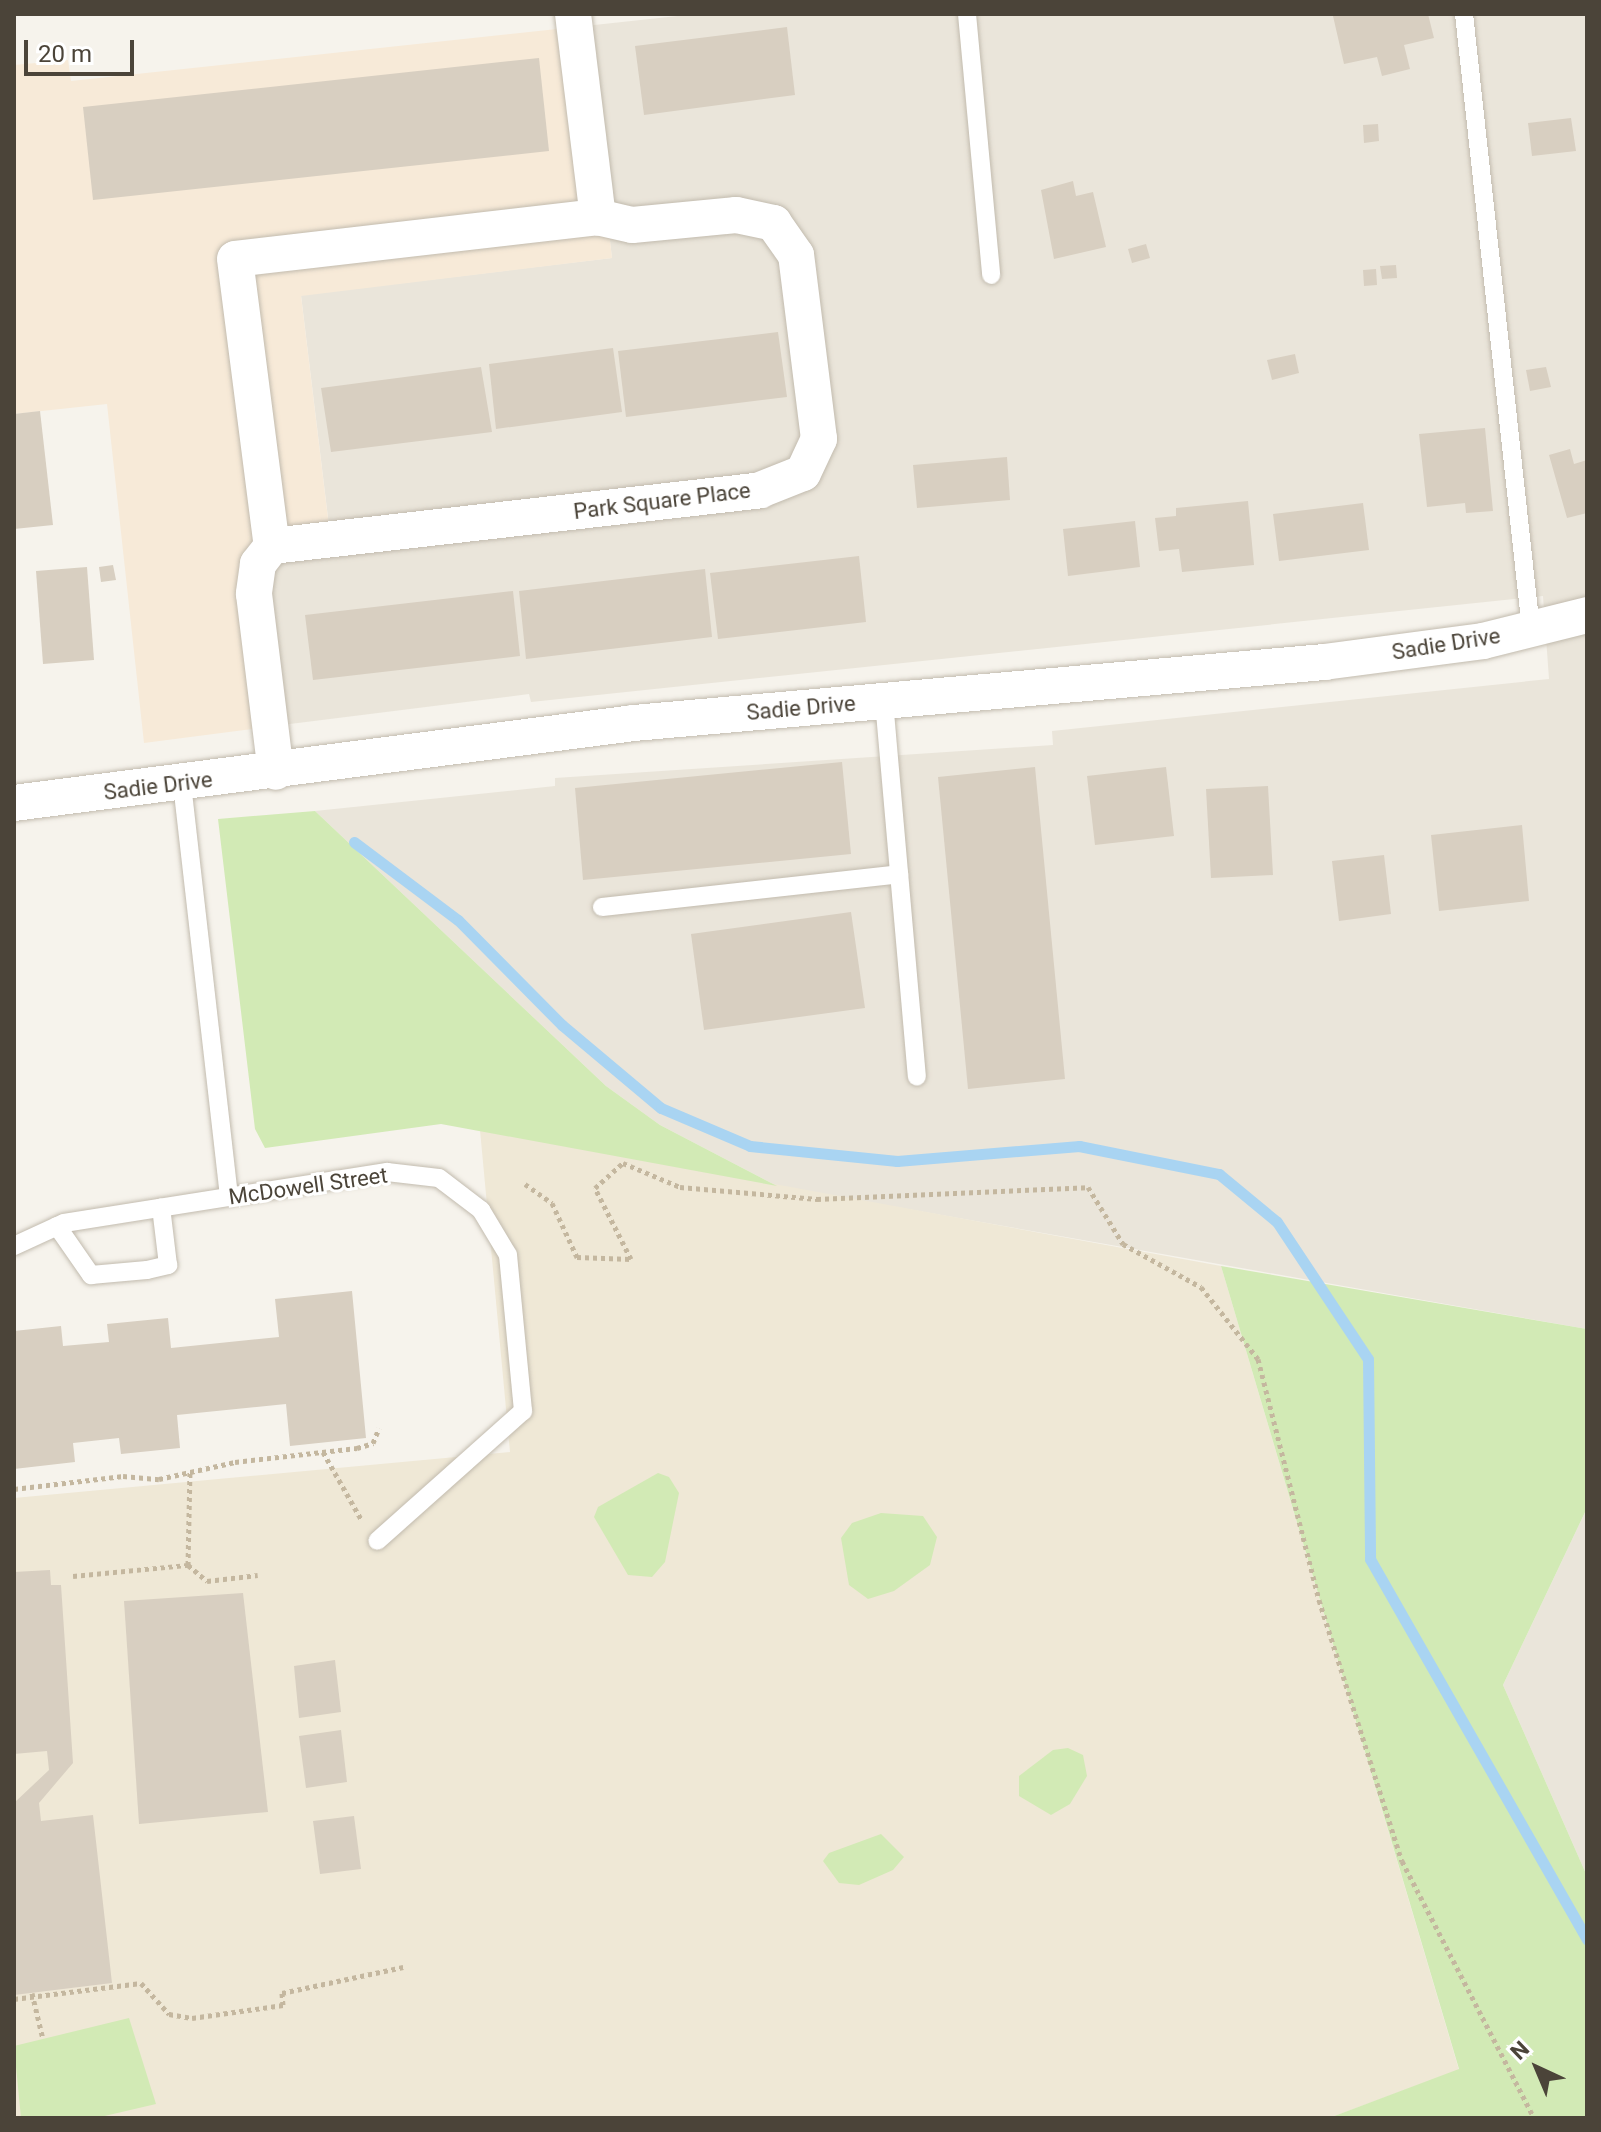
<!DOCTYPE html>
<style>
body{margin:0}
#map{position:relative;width:1601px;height:2132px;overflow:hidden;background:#f6f3ec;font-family:Roboto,sans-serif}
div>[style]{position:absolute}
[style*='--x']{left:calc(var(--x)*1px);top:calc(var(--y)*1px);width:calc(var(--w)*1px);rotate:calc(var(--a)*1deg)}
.residential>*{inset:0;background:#eae5da}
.commercial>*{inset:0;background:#f7ead8}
.education>*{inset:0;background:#efe8d6}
.green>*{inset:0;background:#d2eab5}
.stream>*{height:11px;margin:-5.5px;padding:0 5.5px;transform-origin:5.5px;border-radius:5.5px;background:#a9d4f2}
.building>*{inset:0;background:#d8cfc1}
.path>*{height:5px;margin-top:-2.5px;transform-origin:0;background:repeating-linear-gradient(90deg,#c4b79f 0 4px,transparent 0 8px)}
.roads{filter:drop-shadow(0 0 2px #c2bbae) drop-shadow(0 0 2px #c2bbae)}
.lane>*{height:18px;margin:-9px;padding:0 9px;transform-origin:9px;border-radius:9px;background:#fff}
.street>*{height:36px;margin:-18px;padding:0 18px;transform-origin:18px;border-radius:18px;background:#fff}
span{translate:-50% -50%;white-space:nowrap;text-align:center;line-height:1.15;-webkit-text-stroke:6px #fff;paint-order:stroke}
.street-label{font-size:22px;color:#4b4439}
.frame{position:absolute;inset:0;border:16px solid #4b4439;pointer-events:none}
.north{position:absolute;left:1497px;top:2028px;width:80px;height:80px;-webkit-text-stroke:6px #fff;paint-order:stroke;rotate:316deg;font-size:22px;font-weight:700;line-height:32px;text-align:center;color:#4b4439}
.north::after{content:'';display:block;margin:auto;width:28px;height:36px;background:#4b4439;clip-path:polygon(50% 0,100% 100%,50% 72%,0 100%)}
.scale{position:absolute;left:24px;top:40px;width:110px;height:36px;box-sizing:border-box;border:4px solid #4b4439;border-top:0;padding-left:10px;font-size:24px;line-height:28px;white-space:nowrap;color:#4b4439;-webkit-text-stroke:6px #fff;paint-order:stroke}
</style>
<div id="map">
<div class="residential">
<i style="clip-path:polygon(696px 14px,1587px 14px,1587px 1329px,777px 1186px,660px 1125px,606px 1086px,315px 811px,555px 786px,555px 778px,1053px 745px,1052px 731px,1549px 679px,1543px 596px,531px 702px,529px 694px,282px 725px,261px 544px,330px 534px,301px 295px,612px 258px,585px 26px)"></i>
<i style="clip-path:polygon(1587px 1508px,1587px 1876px,1503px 1685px)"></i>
</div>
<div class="commercial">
<i style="clip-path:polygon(585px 26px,612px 258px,301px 296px,330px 535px,261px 544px,282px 725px,144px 743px,107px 404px,14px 414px,14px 65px,68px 60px,71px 81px)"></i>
</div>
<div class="education">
<i style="clip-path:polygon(480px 1130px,1221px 1266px,1459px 2070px,1329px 2118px,14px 2118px,14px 1498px,510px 1452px)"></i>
</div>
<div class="green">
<i style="clip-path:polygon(315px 811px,606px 1086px,660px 1125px,777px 1186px,441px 1124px,265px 1148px,255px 1129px,218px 819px)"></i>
<i style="clip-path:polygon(1221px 1266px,1587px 1329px,1587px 1508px,1503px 1685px,1587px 1876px,1587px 2118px,1329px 2118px,1459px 2069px)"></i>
<i style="clip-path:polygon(658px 1473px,669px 1477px,679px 1493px,665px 1562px,652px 1577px,628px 1575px,594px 1517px,598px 1507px)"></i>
<i style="clip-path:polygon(881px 1513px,923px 1516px,937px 1537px,930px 1565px,894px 1591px,868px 1599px,849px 1585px,841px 1538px,852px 1523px)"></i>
<i style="clip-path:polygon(1068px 1748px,1083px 1755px,1087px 1776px,1070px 1804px,1051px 1815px,1019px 1796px,1019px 1776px,1053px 1750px)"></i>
<i style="clip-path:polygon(881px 1834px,904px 1857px,893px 1870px,859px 1885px,839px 1883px,823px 1861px,829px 1853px)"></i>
<i style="clip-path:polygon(129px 2018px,156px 2104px,96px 2118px,21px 2118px,14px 2046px)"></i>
</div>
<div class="stream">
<i style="--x:354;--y:842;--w:130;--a:36.9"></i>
<i style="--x:458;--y:920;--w:148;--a:45.3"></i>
<i style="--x:562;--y:1025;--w:129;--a:40"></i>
<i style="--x:661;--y:1108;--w:97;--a:23.1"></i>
<i style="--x:750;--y:1146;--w:148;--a:5.8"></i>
<i style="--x:897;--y:1161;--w:183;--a:-4.7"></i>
<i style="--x:1079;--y:1146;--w:143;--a:11.3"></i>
<i style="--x:1219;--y:1174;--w:75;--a:39.6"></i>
<i style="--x:1277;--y:1222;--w:164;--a:56.4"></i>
<i style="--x:1368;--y:1359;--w:200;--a:89.4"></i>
<i style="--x:1370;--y:1559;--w:438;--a:60.3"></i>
</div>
<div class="building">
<i style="clip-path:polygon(1343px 14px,1428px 14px,1434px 38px,1404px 45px,1410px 69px,1382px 76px,1377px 57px,1344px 64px,1333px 16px)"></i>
<i style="clip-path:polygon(787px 27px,795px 95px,644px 115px,635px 46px)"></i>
<i style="clip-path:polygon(539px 58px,549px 151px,93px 200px,83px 107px)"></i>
<i style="clip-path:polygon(1571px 118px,1576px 151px,1532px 156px,1528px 123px)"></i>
<i style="clip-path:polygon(1378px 124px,1379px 141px,1364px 143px,1363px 125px)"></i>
<i style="clip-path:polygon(1073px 181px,1076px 196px,1093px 192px,1106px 247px,1054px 259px,1041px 190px)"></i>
<i style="clip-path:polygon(1146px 244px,1150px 258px,1132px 263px,1128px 249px)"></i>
<i style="clip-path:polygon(1396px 265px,1397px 278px,1382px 279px,1380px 266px)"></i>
<i style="clip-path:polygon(1376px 269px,1377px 285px,1364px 286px,1363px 270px)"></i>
<i style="clip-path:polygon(778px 332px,787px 397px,626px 417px,618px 351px)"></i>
<i style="clip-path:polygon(613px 348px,622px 412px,496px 429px,489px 364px)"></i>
<i style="clip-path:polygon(1295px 354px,1299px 373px,1272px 380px,1267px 360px)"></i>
<i style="clip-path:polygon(481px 367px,492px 432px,331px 452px,321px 388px)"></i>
<i style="clip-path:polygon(1546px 367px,1551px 387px,1530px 391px,1526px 370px)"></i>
<i style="clip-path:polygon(40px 411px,53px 525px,14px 529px,14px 414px)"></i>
<i style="clip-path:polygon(1485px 428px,1493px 511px,1466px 513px,1465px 503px,1427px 507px,1419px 434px)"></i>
<i style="clip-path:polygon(1570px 449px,1574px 464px,1587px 460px,1587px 513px,1567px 518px,1549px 455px)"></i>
<i style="clip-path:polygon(1007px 457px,1010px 500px,917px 508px,913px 465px)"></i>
<i style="clip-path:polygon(1248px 501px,1254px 565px,1182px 572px,1179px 549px,1159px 551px,1155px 518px,1176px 516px,1176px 508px)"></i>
<i style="clip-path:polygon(1363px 503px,1369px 550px,1279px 561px,1273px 514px)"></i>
<i style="clip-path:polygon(1135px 521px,1140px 567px,1068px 576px,1063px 529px)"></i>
<i style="clip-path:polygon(859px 556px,866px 622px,718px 639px,710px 573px)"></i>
<i style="clip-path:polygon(113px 565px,116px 580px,101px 582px,99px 567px)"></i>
<i style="clip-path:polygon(87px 567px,94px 660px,43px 664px,36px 571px)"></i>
<i style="clip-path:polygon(705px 569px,712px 637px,526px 659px,519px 591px)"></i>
<i style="clip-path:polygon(513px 591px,520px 656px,313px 680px,305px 615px)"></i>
<i style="clip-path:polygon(842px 762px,851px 854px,583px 880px,575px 788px)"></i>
<i style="clip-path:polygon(1035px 767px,1065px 1079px,968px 1089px,938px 777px)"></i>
<i style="clip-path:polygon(1166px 767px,1174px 836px,1095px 845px,1087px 776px)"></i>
<i style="clip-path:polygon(1268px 786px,1273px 875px,1211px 878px,1206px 789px)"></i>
<i style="clip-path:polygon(1522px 825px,1529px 901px,1439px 911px,1431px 835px)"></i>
<i style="clip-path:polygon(1384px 855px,1391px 914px,1339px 921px,1332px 861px)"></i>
<i style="clip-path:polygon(851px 912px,865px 1008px,704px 1030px,691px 934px)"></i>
<i style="clip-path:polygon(352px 1291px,366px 1438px,290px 1446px,286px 1404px,177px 1415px,180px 1448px,121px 1454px,119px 1438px,73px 1443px,75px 1462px,14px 1469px,14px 1331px,61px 1326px,63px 1346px,109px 1342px,107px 1324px,168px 1318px,171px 1348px,279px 1337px,275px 1299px)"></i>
<i style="clip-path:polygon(50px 1570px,51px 1585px,61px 1585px,73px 1763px,39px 1803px,41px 1821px,93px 1815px,112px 1983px,14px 1995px,14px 1803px,49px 1770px,47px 1751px,14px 1754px,14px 1572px)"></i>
<i style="clip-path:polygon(243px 1593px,268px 1812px,139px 1824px,124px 1601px)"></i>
<i style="clip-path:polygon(335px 1660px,341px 1712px,299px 1718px,294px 1666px)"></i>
<i style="clip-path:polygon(341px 1730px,347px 1782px,306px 1788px,299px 1736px)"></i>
<i style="clip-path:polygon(354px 1816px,361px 1869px,320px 1874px,313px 1821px)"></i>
</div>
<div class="path">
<i style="--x:525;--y:1184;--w:33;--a:35"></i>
<i style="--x:552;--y:1203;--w:60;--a:65.2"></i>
<i style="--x:577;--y:1257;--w:54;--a:2.1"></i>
<i style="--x:631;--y:1259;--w:80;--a:-116.9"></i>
<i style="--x:595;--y:1188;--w:38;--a:-42"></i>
<i style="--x:623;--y:1163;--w:62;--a:22.8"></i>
<i style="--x:680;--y:1187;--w:138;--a:5"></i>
<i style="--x:817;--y:1199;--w:271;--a:-2.5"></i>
<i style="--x:1088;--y:1187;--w:67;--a:58.4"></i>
<i style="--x:1123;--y:1244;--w:89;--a:28.9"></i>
<i style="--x:1201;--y:1287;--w:92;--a:51.6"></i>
<i style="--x:1258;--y:1359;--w:249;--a:75.8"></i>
<i style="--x:1319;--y:1600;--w:274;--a:72.4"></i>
<i style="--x:1402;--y:1861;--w:289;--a:62.8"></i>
<i style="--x:323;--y:1452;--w:77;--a:60.4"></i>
<i style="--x:14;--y:1489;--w:110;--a:-6.8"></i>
<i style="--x:123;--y:1476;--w:36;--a:5"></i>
<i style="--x:159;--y:1479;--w:78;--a:-12.6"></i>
<i style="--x:235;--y:1462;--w:123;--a:-6.5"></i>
<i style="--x:357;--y:1448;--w:17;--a:-17"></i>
<i style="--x:373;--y:1443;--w:16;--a:-68"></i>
<i style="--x:188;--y:1565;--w:95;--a:-88.8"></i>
<i style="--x:73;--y:1576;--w:116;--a:-5.5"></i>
<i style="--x:188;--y:1565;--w:25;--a:40"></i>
<i style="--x:207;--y:1581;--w:51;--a:-6.7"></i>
<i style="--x:32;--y:1993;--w:47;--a:76.6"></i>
<i style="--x:14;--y:1999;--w:128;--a:-7.2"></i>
<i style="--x:141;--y:1983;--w:42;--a:47.9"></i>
<i style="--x:169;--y:2014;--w:23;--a:10"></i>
<i style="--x:192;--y:2018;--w:92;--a:-8.1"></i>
<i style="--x:283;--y:2005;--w:12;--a:-95"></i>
<i style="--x:282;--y:1993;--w:124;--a:-12.1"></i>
</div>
<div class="roads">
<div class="lane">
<i style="--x:967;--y:14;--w:262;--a:84.7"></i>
<i style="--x:1464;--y:14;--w:620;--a:83.79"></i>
<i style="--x:884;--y:701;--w:377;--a:85"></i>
<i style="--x:182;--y:784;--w:415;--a:83.5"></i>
<i style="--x:602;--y:907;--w:299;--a:-6.3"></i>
<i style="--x:57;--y:1226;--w:60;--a:55.2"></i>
<i style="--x:91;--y:1275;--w:56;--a:-5.1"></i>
<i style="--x:147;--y:1270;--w:22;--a:-13"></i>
<i style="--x:168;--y:1265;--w:58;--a:-96.9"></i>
<i style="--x:14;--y:1246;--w:55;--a:-24.7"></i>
<i style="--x:64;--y:1223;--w:327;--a:-9"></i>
<i style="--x:387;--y:1172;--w:52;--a:6.6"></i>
<i style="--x:439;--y:1178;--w:53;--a:37.3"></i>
<i style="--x:481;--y:1210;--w:52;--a:59"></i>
<i style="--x:508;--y:1255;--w:157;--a:84.5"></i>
<i style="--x:523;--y:1411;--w:195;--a:138.3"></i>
</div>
<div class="street">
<i style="--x:573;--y:14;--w:205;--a:83"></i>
<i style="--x:272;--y:546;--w:491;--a:-6.5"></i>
<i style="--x:760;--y:490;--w:46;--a:-21.6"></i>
<i style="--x:803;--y:473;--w:38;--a:-65"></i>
<i style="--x:819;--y:439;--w:185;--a:-97.1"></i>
<i style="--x:796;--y:255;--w:39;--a:-125"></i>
<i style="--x:774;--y:223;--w:39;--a:-168"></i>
<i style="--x:736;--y:215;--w:104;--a:174.5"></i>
<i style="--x:632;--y:225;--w:35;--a:-167"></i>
<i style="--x:598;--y:217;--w:365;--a:173.4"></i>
<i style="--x:235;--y:259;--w:289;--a:82.7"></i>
<i style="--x:272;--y:546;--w:23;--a:128"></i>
<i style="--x:258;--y:564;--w:30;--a:98"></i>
<i style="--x:254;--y:594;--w:179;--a:83"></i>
<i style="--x:14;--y:803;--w:625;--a:-7.35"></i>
<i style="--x:634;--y:723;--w:693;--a:-5.05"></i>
<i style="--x:1324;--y:662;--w:160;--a:-7.5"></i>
<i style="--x:1483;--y:641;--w:107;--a:-14"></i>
</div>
</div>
<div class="street-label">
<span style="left:662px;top:501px;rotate:-7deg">Park Square Place</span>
<span style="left:1446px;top:644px;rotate:-9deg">Sadie Drive</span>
<span style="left:801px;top:708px;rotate:-5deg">Sadie Drive</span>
<span style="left:158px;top:786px;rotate:-7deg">Sadie Drive</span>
<span style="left:308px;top:1186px;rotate:-8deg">McDowell Street</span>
</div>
<div class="frame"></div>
<div class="north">N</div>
<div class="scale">20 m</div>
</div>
